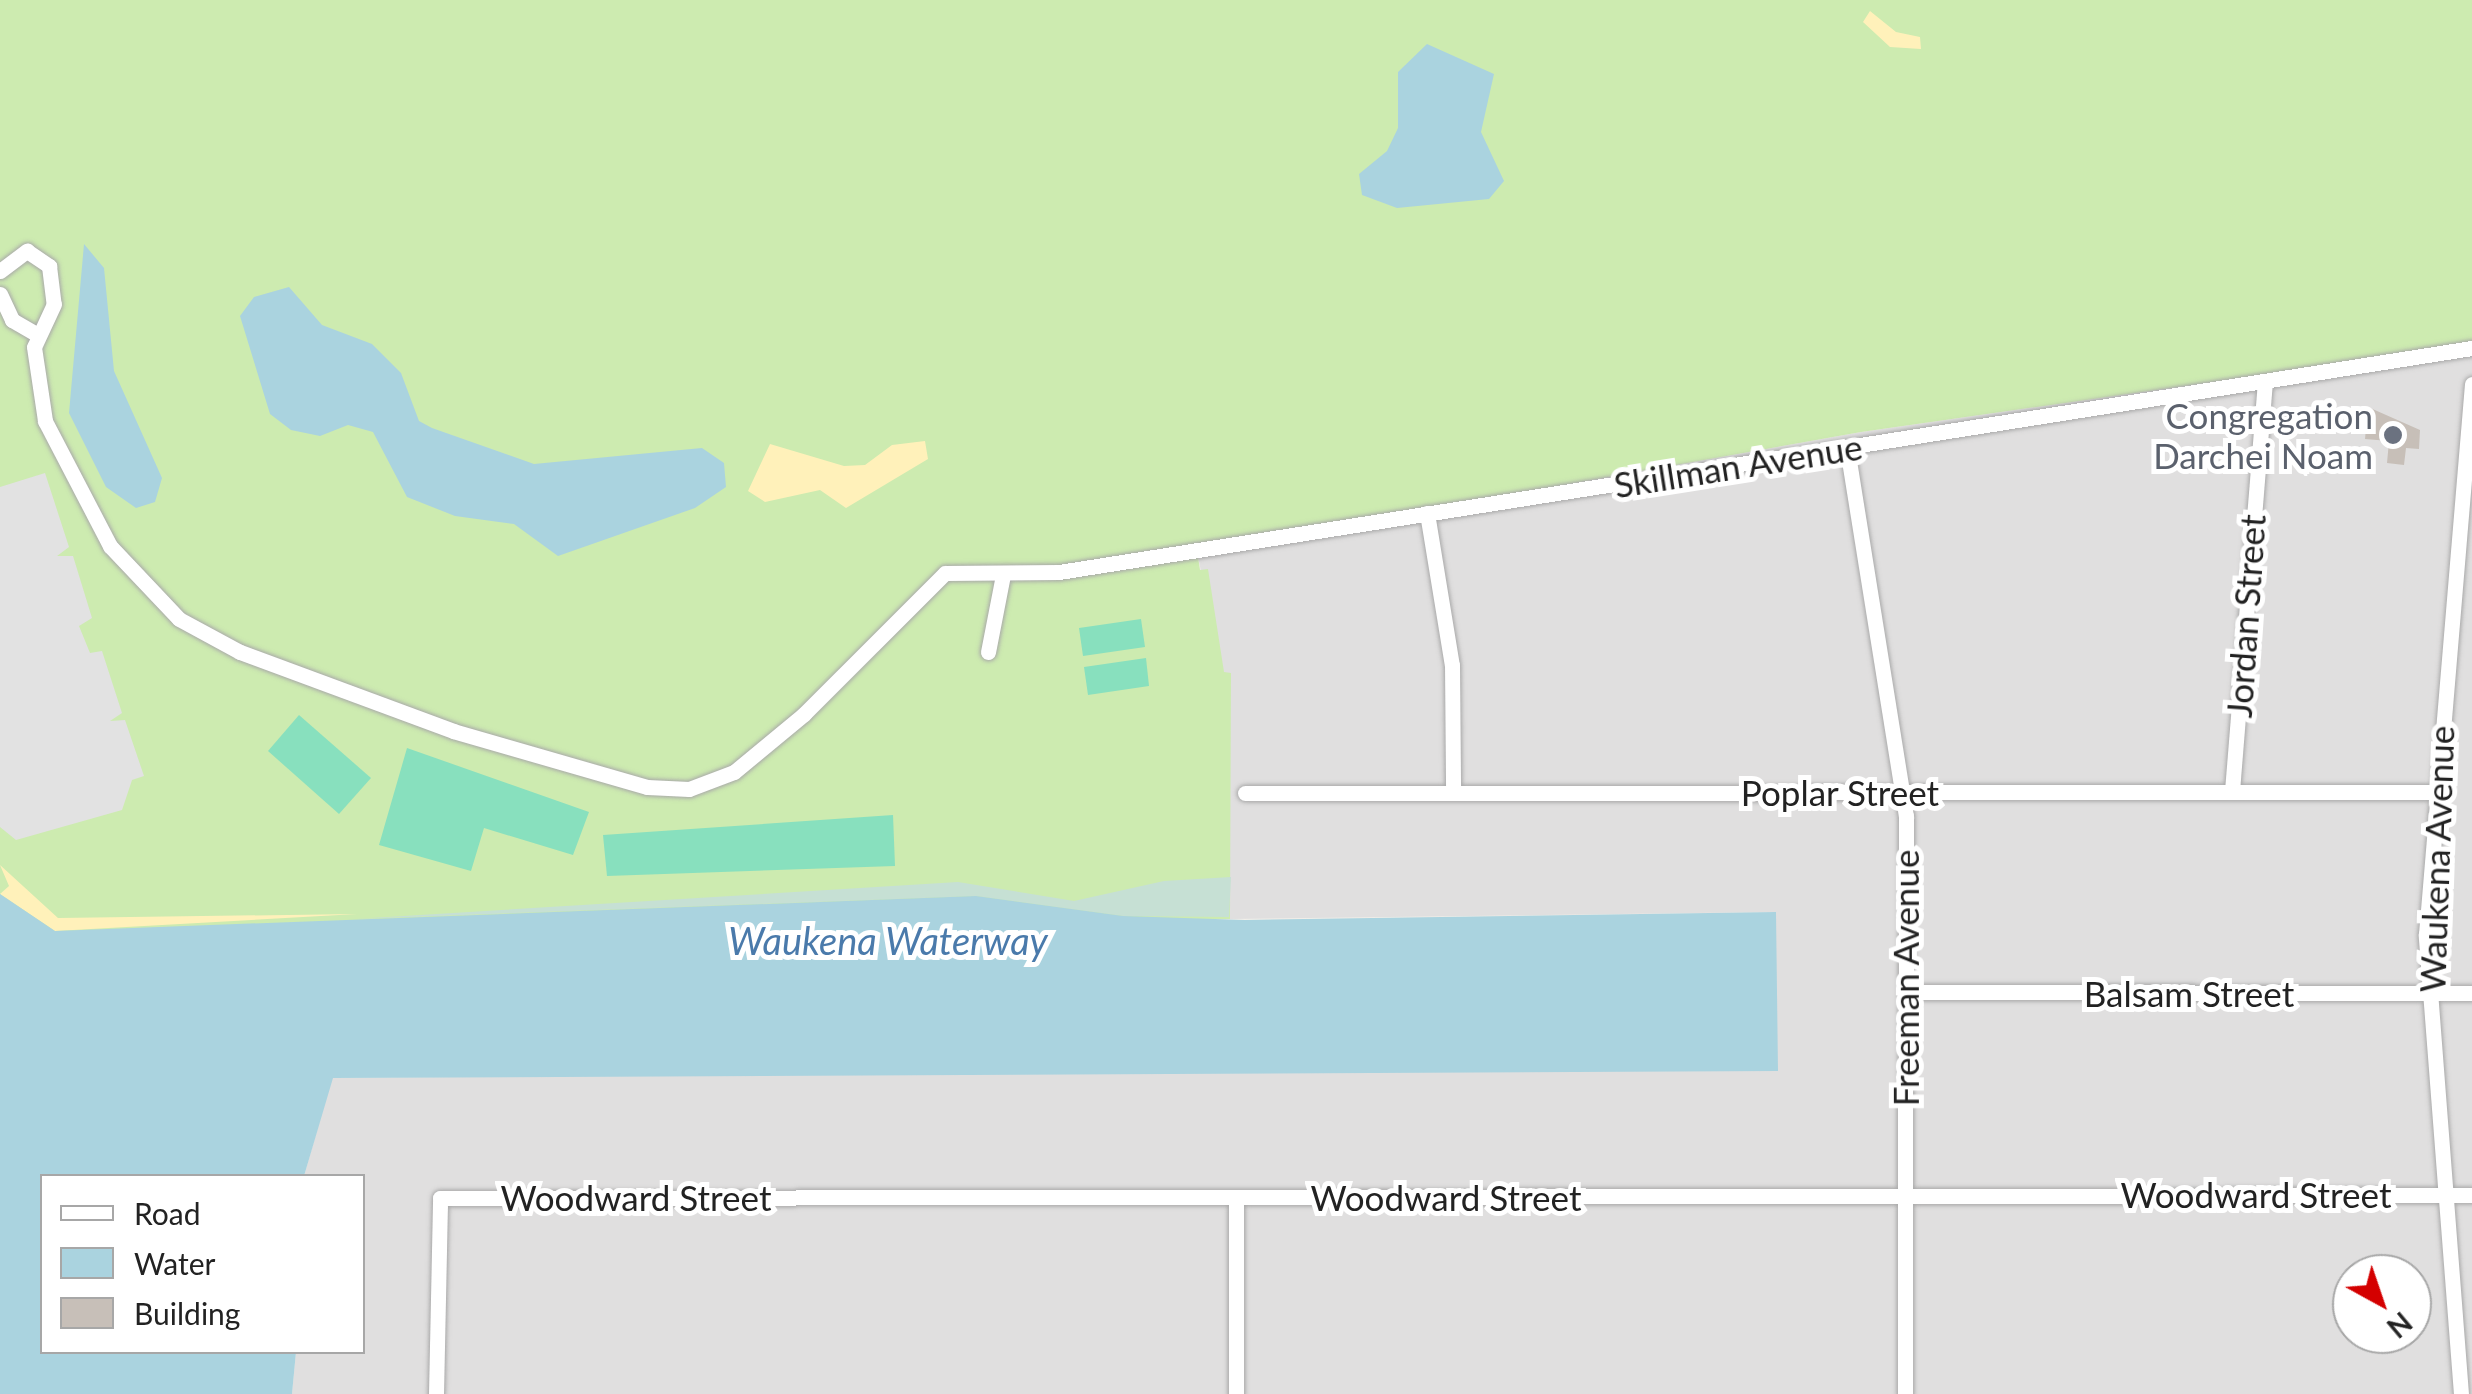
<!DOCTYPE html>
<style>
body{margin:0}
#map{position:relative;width:2472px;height:1394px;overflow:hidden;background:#f2efe9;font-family:Lato,sans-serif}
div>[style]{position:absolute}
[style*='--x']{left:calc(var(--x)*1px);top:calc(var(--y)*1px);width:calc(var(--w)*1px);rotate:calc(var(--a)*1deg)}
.residential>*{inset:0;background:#e0dfdf}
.grass>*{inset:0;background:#cdebb0}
.wetland>*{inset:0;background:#c6e0d4}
.sand>*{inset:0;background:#fff1ba}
.pitch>*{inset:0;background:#88e0be}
.parking>*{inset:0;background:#e2e2e2}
.water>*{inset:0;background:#aad3df}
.building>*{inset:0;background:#c7bfb8}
.roads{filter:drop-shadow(0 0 2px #a9a9a9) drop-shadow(0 0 2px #a9a9a9)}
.street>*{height:15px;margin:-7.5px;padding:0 7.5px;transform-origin:7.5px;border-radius:7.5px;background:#fff}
.dots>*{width:28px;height:28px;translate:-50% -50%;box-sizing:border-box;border:5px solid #fff;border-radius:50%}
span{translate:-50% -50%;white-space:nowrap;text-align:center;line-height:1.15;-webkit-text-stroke:10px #fff;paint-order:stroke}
.worship-label{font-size:35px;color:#5b616d}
.right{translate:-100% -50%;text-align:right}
.street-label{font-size:35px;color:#222}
.water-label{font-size:38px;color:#4a7aab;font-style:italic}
.legend{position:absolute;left:40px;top:1174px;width:325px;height:180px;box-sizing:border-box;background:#fff;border:2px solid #a7a7a7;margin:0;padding:12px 18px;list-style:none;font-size:30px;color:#222}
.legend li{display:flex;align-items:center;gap:20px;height:50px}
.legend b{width:50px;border:2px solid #a7a7a7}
.north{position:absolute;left:2332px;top:1254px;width:100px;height:100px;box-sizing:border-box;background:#fff;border:2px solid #a7a7a7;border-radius:50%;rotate:140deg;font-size:28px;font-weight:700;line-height:40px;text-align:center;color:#222}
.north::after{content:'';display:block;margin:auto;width:35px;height:45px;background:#d40000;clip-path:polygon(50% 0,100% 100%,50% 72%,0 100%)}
</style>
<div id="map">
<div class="residential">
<i style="clip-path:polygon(evenodd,2472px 345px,2472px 1394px,292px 1394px,296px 1352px,362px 1352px,362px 1176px,304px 1176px,332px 1078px,1065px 1072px,1775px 912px,1230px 919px,1226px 709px,1197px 550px,1861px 432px,2472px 345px,2352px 1274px,2412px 1274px,2412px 1334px,2352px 1334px,2352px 1274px)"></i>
</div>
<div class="grass">
<i style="clip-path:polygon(0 0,2472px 0,2472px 345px,1861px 432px,1197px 550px,1200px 570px,1208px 569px,1224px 672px,1231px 673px,1230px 919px,51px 941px,0 913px)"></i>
</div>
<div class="wetland">
<i style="clip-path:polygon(1231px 877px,1229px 917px,1123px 916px,976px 896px,355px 919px,958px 882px,1074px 901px,1164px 881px)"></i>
</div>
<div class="sand">
<i style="clip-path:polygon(1870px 11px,1896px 32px,1920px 37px,1921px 49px,1890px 47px,1863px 22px)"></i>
<i style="clip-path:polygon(925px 441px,928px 459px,846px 508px,820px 490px,765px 502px,748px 491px,770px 444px,844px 466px,865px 465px,892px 445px)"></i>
<i style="clip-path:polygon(0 865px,58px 918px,357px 914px,55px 931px,0 894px,9px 886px)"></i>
</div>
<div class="pitch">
<i style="clip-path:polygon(1141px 619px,1145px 647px,1083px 656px,1079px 628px)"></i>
<i style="clip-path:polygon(1146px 658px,1149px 686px,1088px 695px,1084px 667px)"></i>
<i style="clip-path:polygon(299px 715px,371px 778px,339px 814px,268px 751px)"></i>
<i style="clip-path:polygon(407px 748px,589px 812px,573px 855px,484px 828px,471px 871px,379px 845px)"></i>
<i style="clip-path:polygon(893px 815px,895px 866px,607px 876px,603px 835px)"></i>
</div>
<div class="parking">
<i style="clip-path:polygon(45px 473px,69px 547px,57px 556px,73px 556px,92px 618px,79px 626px,90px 653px,102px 651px,122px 713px,110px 721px,125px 720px,144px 776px,132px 780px,122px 810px,16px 840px,0 827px,0 487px)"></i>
</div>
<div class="water">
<i style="clip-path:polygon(1427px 44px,1494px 74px,1481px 132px,1504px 181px,1489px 199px,1397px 208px,1362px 195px,1359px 174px,1387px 151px,1398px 128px,1398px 72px)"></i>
<i style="clip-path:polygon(84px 244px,104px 268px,114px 371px,162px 478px,155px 502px,136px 508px,106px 487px,69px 413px)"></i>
<i style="clip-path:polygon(289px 287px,322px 325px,372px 344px,401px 373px,419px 421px,432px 428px,534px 464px,702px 448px,724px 463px,726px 487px,695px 508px,558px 556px,514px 524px,455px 516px,407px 497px,373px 432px,348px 425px,320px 436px,291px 430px,270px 414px,240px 316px,254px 297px)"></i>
<i style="clip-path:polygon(0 894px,55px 931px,976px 896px,1123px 916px,1245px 920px,1776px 912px,1778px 1071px,333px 1078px,304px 1176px,42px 1176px,42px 1352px,296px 1352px,292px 1394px,0 1394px)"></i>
</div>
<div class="building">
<i style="clip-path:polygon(2368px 407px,2420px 430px,2419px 449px,2406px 448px,2404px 465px,2387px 463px,2389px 441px,2365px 439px)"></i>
</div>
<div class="roads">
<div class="street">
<i style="--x:0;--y:271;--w:34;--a:-37"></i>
<i style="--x:27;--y:251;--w:27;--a:34"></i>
<i style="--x:49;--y:266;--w:38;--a:83"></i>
<i style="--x:54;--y:304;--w:47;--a:114.9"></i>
<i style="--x:34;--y:347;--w:75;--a:81.5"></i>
<i style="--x:45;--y:421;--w:141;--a:62.5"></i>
<i style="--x:110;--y:546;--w:100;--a:46.6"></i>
<i style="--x:179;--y:619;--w:69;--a:28.4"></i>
<i style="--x:240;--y:652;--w:227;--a:20.3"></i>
<i style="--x:453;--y:731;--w:202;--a:16.1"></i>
<i style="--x:647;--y:787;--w:42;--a:2.7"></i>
<i style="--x:689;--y:789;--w:48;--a:-20.7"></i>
<i style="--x:734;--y:772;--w:91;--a:-39.6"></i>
<i style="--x:804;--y:714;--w:199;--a:-45"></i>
<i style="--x:945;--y:573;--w:114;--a:-0.5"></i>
<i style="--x:1059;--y:572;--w:1431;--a:-9.01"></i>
<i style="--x:0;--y:294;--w:29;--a:65"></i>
<i style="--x:12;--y:320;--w:28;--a:30"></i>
<i style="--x:1847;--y:448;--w:373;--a:80.9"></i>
<i style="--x:1906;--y:816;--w:578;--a:90.1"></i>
<i style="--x:1427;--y:513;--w:154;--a:80.7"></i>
<i style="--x:1452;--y:665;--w:127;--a:89.5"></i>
<i style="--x:988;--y:652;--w:78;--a:-79"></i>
<i style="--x:2232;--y:791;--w:411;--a:-85.4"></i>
<i style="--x:1245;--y:793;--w:1190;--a:-0.05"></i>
<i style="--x:1906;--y:992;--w:566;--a:0.1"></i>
<i style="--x:436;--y:1394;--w:196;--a:-88.8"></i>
<i style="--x:440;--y:1198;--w:2032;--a:-0.08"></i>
<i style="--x:1236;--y:1394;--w:197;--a:-90"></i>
<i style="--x:2461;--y:1394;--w:461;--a:-94.4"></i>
<i style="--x:2426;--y:934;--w:552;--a:-85.22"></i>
</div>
</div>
<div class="dots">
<i style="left:2393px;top:435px;background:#6b7280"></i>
</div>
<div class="worship-label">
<span class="right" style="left:2373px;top:435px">Congregation<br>Darchei Noam</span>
</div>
<div class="street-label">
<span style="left:1738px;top:465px;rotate:-9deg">Skillman Avenue</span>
<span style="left:2245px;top:616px;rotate:-86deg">Jordan Street</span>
<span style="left:1840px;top:792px">Poplar Street</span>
<span style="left:2436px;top:859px;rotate:-88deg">Waukena Avenue</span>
<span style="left:1905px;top:978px;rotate:-90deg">Freeman Avenue</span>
<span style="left:2189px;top:993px">Balsam Street</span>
<span style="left:2256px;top:1194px">Woodward Street</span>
<span style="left:636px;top:1197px">Woodward Street</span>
<span style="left:1446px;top:1197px">Woodward Street</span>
</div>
<div class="water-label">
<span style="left:888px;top:941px">Waukena Waterway</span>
</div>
<ul class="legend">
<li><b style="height:12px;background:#fff"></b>Road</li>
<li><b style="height:28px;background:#aad3df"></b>Water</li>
<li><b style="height:28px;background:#c7bfb8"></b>Building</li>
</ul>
<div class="north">N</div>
</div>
